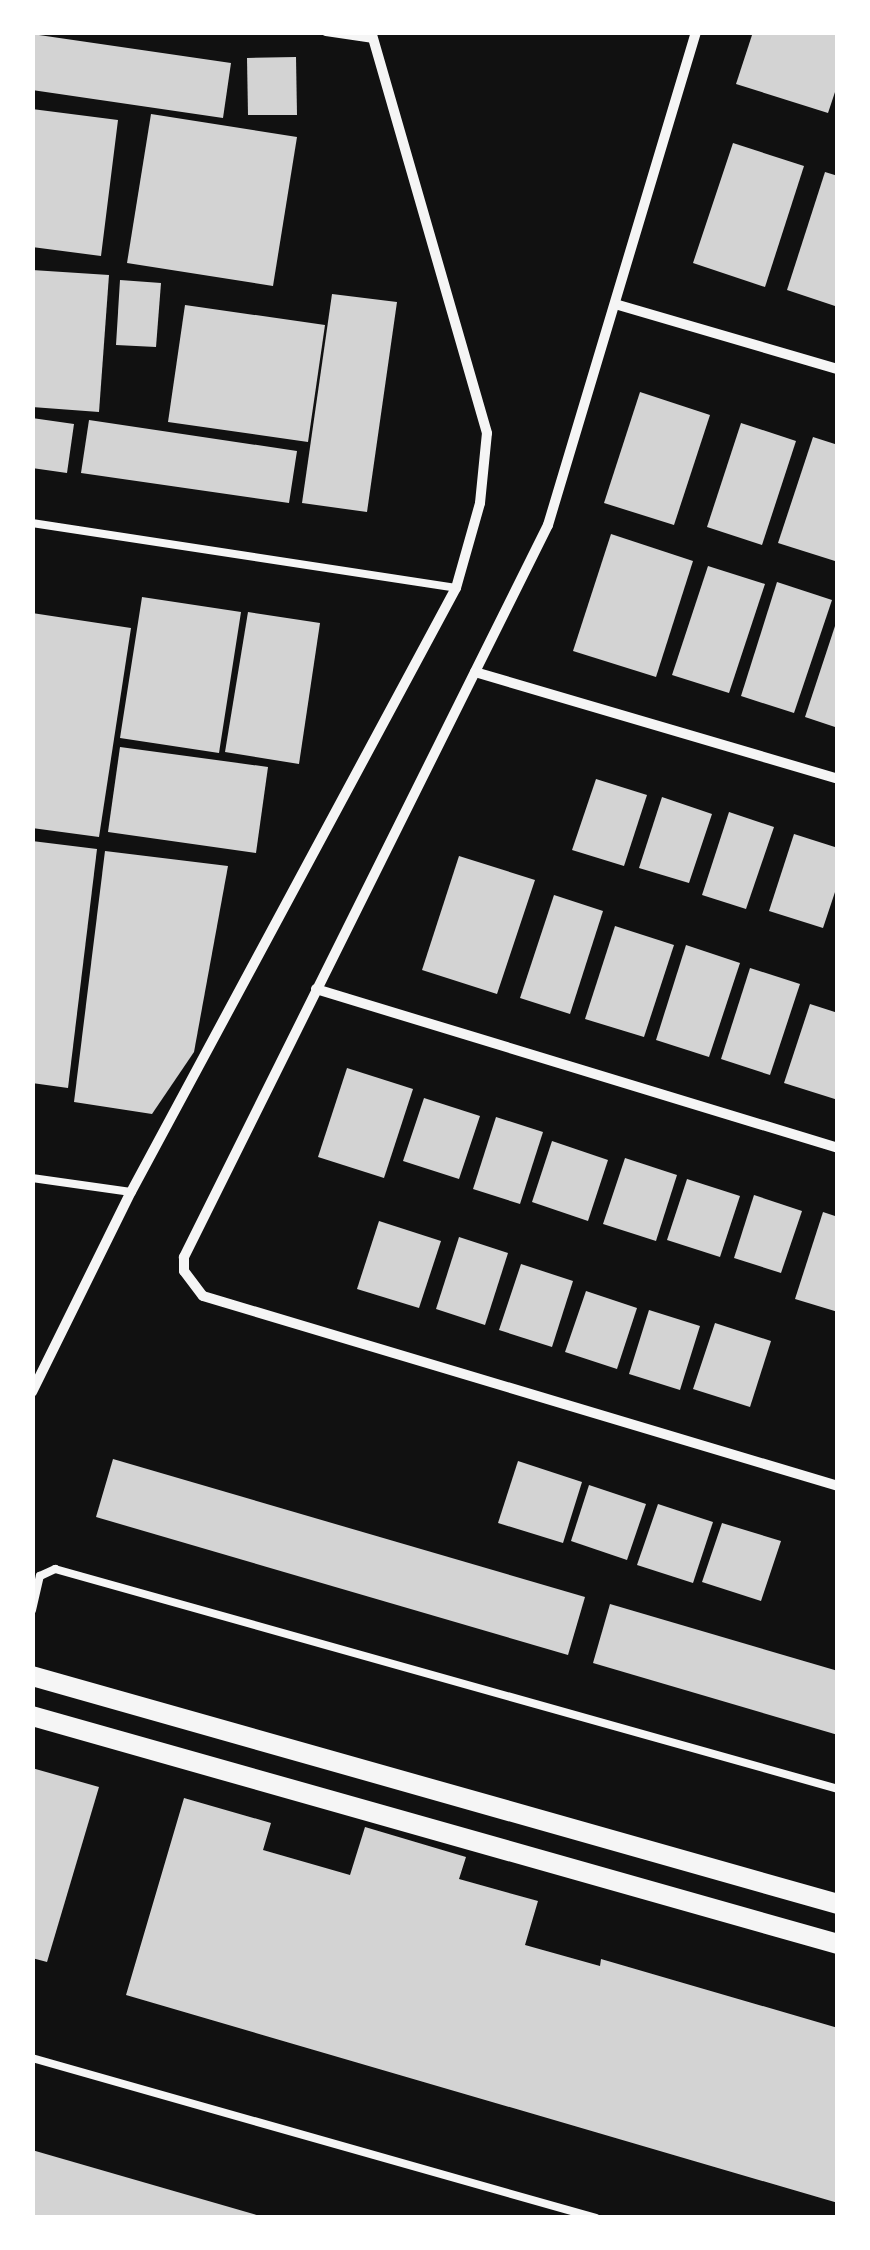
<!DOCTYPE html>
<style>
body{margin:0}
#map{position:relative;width:870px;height:2250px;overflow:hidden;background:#111;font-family:"Source Sans 3",sans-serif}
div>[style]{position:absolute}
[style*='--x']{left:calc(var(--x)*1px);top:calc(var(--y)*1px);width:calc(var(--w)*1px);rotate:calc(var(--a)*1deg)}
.building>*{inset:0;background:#d3d3d3}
.service>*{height:8px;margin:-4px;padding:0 4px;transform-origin:4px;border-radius:4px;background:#f5f5f5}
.minor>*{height:10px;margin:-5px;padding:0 5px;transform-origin:5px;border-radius:5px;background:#f5f5f5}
.secondary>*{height:20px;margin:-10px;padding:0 10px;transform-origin:10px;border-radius:10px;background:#f5f5f5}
span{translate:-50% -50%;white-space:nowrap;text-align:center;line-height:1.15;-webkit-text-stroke:8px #fff;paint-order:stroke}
.frame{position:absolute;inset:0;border:35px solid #fff;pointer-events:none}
</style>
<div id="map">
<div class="building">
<i style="clip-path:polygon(753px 32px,838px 32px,838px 83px,828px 113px,736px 84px)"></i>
<i style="clip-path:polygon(32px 34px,231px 63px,223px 118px,32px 90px)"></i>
<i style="clip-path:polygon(296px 57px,297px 115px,248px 115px,247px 58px)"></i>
<i style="clip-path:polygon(32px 109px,118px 120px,101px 256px,32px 247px)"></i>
<i style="clip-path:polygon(151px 114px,297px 137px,273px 286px,127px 263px)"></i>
<i style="clip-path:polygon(733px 143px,804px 166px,765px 287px,693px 263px)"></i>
<i style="clip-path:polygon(825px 172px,838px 176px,838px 307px,787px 290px)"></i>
<i style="clip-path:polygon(32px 270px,109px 275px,99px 412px,32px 407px)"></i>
<i style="clip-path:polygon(120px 280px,161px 283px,156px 347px,116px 345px)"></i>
<i style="clip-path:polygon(332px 294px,397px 302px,367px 512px,302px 503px)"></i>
<i style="clip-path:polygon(185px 305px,325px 325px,308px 442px,168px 422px)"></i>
<i style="clip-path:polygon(640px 392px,710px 415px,674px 525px,604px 503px)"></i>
<i style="clip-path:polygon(32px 418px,74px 424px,67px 473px,32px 468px)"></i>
<i style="clip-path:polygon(89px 420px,297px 451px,289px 503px,81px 473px)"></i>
<i style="clip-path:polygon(741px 423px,796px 441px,762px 545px,707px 527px)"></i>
<i style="clip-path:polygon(813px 437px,838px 445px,835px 561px,778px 543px)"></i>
<i style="clip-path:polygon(611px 534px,693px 561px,656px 677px,573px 651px)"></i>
<i style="clip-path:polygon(708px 566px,765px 584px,729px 693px,672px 675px)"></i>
<i style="clip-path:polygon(777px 582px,832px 600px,794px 713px,741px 696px)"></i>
<i style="clip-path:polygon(142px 597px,241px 612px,219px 753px,120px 738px)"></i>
<i style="clip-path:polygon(248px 612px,320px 623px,299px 764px,225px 752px)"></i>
<i style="clip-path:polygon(32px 613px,131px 628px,99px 837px,32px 828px)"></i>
<i style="clip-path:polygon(837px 620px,838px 620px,838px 728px,805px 717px)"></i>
<i style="clip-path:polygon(120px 747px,268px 767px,256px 853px,108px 832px)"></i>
<i style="clip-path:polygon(596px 779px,647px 795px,624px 866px,572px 850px)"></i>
<i style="clip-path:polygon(662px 797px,712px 814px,689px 883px,639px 868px)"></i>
<i style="clip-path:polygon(729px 812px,774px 827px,746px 909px,702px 895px)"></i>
<i style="clip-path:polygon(794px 834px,838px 848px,838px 883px,823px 928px,769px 911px)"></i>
<i style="clip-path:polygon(32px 841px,97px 849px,68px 1088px,32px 1083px)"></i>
<i style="clip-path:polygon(105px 851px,228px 866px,194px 1052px,152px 1114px,74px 1102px)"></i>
<i style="clip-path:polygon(459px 856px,535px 880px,497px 994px,422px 970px)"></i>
<i style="clip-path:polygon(554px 895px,603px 911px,570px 1014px,520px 998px)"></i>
<i style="clip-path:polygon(615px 926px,674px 945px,644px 1037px,585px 1019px)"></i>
<i style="clip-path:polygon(686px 945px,740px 963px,709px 1057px,656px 1040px)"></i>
<i style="clip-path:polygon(750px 968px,800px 984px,770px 1075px,721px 1059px)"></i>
<i style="clip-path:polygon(810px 1004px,838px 1013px,838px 1100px,784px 1083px)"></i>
<i style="clip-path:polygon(347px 1068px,413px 1089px,384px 1178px,318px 1157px)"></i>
<i style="clip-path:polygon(424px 1098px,480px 1116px,459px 1179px,403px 1161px)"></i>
<i style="clip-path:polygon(496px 1117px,543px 1132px,520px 1204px,473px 1189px)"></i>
<i style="clip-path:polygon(552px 1141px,608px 1160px,588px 1221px,532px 1202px)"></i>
<i style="clip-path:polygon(625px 1158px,677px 1175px,656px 1241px,603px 1224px)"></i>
<i style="clip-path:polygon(687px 1179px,740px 1196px,720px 1257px,667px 1240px)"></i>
<i style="clip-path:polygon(754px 1195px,802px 1211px,781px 1273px,734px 1258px)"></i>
<i style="clip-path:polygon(823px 1212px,838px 1217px,838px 1312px,795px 1299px)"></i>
<i style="clip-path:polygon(379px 1221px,441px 1241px,419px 1308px,357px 1289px)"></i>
<i style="clip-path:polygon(459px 1237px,508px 1253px,485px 1325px,436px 1309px)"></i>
<i style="clip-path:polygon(521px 1264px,573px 1281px,552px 1347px,499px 1330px)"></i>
<i style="clip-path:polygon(586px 1291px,637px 1308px,617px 1369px,565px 1352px)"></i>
<i style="clip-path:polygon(649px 1310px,700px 1326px,680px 1390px,629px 1374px)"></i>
<i style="clip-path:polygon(715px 1323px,771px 1341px,750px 1407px,693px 1389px)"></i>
<i style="clip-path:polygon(113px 1459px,585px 1597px,568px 1655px,96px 1517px)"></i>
<i style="clip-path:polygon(518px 1461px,582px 1482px,563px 1543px,498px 1523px)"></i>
<i style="clip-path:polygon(589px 1485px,646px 1504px,627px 1560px,571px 1541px)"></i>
<i style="clip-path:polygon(658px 1504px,713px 1522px,693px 1583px,637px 1565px)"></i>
<i style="clip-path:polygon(722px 1523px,781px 1541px,761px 1601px,702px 1582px)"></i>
<i style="clip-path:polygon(610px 1604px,838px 1671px,838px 1735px,593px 1663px)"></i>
<i style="clip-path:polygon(32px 1768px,99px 1787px,47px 1962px,32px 1958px)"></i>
<i style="clip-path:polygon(184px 1798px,271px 1823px,263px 1850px,350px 1875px,365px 1827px,466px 1857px,459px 1879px,538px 1901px,525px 1945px,600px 1966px,601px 1959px,838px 2028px,838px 2203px,126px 1995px)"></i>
<i style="clip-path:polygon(32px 2150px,260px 2216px,260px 2218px,32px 2218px)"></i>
</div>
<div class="service">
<i style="--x:326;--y:32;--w:48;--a:8.5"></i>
<i style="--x:32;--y:523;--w:429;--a:8.7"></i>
<i style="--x:32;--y:1178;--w:100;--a:8"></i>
<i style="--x:32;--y:1610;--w:35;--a:-77"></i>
<i style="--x:40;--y:1576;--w:17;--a:-25"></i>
<i style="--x:55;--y:1569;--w:813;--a:15.69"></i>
<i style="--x:32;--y:2058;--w:586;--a:15.84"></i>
</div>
<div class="minor">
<i style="--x:696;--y:32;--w:515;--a:106.71"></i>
<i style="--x:548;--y:525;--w:818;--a:116.44"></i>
<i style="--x:184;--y:1257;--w:14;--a:90"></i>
<i style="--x:184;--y:1271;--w:31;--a:53"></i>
<i style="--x:203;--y:1296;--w:663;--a:16.66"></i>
<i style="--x:615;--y:304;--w:232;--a:16.3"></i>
<i style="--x:475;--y:672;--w:378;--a:16.4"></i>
<i style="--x:316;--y:989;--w:546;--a:16.94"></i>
<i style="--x:32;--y:1392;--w:223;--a:-63.7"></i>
<i style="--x:131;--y:1192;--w:686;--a:-61.72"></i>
<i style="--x:456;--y:588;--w:88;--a:-74.2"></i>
<i style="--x:480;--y:503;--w:70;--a:-84.3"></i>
<i style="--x:487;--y:433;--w:417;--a:-106.1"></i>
</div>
<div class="secondary">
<i style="--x:32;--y:1676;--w:838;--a:15.8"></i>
<i style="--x:32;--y:1716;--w:838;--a:15.8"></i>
</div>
<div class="frame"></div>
</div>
